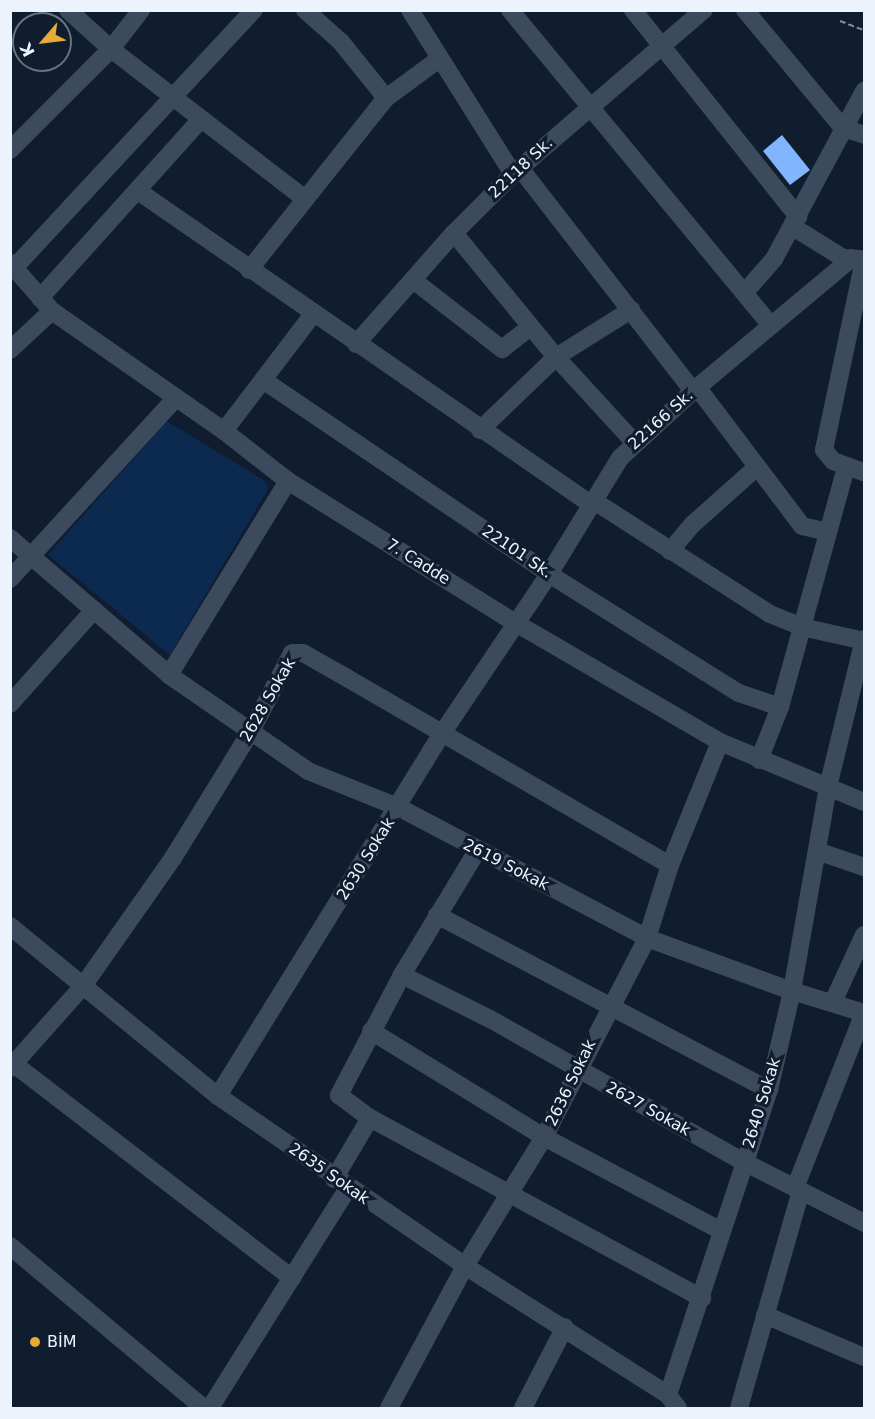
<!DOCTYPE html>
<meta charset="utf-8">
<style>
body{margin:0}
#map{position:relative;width:875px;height:1419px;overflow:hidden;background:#101d2f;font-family:"DejaVu Sans",sans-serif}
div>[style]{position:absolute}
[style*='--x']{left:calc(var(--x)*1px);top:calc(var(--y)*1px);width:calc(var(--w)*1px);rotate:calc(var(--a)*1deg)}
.green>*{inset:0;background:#0c2950}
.building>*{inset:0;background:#81b6ff}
.path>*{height:2px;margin-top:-1px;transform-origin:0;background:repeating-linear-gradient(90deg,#838d9b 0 6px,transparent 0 9px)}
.minor>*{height:18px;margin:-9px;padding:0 9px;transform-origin:9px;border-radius:9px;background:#3c4a5e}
.dots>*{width:16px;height:16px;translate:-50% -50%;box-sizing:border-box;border:3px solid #101d2f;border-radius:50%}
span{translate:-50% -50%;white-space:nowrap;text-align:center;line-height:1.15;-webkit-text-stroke:6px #101d2f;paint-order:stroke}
.street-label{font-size:16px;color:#ecf3fd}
.poi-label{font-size:16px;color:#ecf3fd}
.left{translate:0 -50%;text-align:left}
.frame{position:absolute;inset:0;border:12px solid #ecf3fd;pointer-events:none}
.north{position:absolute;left:12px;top:12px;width:60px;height:60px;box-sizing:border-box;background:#101d2f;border:2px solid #687381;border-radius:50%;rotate:242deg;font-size:16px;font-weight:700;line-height:24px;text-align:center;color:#ecf3fd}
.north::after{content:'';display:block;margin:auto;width:21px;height:27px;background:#e9ab38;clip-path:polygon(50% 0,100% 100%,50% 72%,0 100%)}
</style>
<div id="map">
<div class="green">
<i style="clip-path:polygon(167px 421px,265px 481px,268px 489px,170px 655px,48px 555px)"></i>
</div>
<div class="building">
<i style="clip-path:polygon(782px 135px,810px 170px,790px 185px,763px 151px)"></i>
</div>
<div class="path">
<i style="--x:840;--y:21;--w:26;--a:21"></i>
</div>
<div class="minor">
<i style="--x:68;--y:10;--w:58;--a:42.2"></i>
<i style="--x:111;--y:49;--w:244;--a:37.7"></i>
<i style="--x:305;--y:10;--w:48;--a:41.6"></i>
<i style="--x:341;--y:42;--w:72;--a:51.2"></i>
<i style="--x:410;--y:10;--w:194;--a:57.9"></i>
<i style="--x:510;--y:10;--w:409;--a:50.4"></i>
<i style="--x:633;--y:10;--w:265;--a:51.4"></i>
<i style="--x:745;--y:10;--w:153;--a:50.3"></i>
<i style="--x:843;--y:128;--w:22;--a:18"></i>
<i style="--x:10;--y:150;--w:143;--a:-45"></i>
<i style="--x:111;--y:49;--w:49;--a:-52.4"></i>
<i style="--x:520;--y:168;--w:282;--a:52.2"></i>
<i style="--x:138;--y:191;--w:552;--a:34.67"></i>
<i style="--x:793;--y:227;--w:59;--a:31.8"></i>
<i style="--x:843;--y:258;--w:17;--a:3"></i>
<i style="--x:454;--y:233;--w:161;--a:50.6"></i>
<i style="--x:556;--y:357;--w:115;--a:47.5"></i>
<i style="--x:864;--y:260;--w:194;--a:101.9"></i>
<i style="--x:824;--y:450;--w:14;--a:51"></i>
<i style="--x:833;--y:461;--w:33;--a:20"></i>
<i style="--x:10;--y:263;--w:64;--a:48.8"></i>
<i style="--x:52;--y:311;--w:210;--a:34.9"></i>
<i style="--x:224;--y:431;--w:81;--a:38"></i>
<i style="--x:288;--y:481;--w:266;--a:32"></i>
<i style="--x:514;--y:622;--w:238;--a:30.2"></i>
<i style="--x:720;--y:742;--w:156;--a:22.6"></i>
<i style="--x:14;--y:268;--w:352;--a:-47.1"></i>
<i style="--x:249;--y:270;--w:220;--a:-51.5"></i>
<i style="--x:386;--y:98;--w:66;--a:-36.3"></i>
<i style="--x:413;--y:280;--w:113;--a:37.8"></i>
<i style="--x:502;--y:349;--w:36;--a:-38"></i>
<i style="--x:746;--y:291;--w:43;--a:-48.8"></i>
<i style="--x:774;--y:259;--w:191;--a:-61.8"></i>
<i style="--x:40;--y:298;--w:241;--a:-48"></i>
<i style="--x:356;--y:344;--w:148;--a:-48.6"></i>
<i style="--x:454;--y:233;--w:83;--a:-45"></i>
<i style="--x:513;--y:174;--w:252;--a:-40.7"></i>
<i style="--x:10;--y:350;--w:57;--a:-42.9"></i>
<i style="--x:263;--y:380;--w:346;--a:34.1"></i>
<i style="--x:549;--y:574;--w:224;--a:32.1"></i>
<i style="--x:739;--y:693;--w:43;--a:18.9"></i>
<i style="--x:697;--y:387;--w:174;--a:52.9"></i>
<i style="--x:802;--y:526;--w:26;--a:13"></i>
<i style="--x:480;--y:430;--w:105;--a:-43.8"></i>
<i style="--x:556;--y:357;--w:89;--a:-32.1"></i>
<i style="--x:224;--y:431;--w:147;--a:-52.7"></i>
<i style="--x:594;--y:501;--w:209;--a:32.7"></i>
<i style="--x:770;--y:614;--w:35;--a:22"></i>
<i style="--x:802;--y:627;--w:64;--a:12.7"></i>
<i style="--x:10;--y:538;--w:210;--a:40.7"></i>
<i style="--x:169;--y:675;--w:169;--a:34.6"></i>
<i style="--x:308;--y:771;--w:97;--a:21.8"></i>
<i style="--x:398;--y:807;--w:281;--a:27.7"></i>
<i style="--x:647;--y:938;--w:154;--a:20.1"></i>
<i style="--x:792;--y:991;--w:75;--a:17"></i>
<i style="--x:670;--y:551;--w:35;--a:-50"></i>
<i style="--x:693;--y:524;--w:86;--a:-41.7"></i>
<i style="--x:10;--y:579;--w:244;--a:-47.5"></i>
<i style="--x:169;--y:675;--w:228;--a:-58.5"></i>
<i style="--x:10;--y:704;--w:126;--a:-48.2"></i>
<i style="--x:759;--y:760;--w:57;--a:-68.4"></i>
<i style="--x:780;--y:707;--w:248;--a:-74.6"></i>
<i style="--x:477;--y:851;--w:145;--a:121.2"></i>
<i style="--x:402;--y:975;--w:136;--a:117.7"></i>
<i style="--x:339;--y:1095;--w:39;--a:37"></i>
<i style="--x:370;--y:1118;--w:378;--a:28.5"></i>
<i style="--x:817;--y:851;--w:50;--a:18.8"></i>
<i style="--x:437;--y:915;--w:375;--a:27.8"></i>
<i style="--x:10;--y:926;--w:269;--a:39.3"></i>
<i style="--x:218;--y:1096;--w:300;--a:34.5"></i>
<i style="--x:465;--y:1266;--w:241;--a:32.4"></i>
<i style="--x:402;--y:975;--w:98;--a:26.6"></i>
<i style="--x:490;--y:1019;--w:291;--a:29.4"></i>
<i style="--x:744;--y:1162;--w:135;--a:26.9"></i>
<i style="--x:833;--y:1002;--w:74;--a:-65.2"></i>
<i style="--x:371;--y:1031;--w:203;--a:31.5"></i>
<i style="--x:544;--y:1137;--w:199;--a:27.9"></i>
<i style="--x:14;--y:1064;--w:351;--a:37.6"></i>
<i style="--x:10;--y:1068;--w:110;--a:-48.3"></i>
<i style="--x:83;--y:986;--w:156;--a:-54.9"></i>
<i style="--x:173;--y:858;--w:147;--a:-58.4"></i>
<i style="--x:250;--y:733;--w:90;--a:-62.3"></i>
<i style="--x:292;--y:653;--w:11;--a:0"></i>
<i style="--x:303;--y:653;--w:51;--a:29.6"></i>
<i style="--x:347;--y:678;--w:373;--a:30.1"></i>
<i style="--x:218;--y:1096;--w:424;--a:-58.3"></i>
<i style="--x:441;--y:735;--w:194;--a:-56.1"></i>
<i style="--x:549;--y:574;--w:136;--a:-58.5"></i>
<i style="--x:620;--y:458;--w:99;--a:-42.5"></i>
<i style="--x:693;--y:391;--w:207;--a:-39.9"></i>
<i style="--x:334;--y:1179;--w:71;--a:-59.5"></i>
<i style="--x:795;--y:1188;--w:188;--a:-68.5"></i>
<i style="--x:10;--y:1246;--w:253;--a:39.9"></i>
<i style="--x:765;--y:1315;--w:108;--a:23"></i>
<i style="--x:210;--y:1408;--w:260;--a:-57.9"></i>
<i style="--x:389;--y:1408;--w:161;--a:-61.8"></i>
<i style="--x:465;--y:1266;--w:151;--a:-58.5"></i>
<i style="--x:544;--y:1137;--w:224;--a:-62.6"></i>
<i style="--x:647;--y:938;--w:77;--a:-72.5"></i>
<i style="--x:670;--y:865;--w:133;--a:-67.9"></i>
<i style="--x:523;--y:1408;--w:91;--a:-62.6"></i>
<i style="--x:678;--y:1408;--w:16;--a:-128"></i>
<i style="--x:668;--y:1395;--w:321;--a:-71.7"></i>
<i style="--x:769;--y:1090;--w:102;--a:-76.9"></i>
<i style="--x:792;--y:991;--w:207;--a:-80"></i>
<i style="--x:828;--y:787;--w:152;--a:-76.3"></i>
<i style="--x:739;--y:1408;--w:226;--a:-74.1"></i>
</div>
<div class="dots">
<i style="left:35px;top:1342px;background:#e9ab38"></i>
</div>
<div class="street-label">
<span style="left:521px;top:168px;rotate:-43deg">22118 Sk.</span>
<span style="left:661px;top:420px;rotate:-42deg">22166 Sk.</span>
<span style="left:517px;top:552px;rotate:34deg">22101 Sk.</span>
<span style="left:418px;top:562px;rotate:32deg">7. Cadde</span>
<span style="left:268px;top:700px;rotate:-60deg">2628 Sokak</span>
<span style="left:366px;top:859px;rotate:-58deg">2630 Sokak</span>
<span style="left:506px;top:865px;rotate:27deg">2619 Sokak</span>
<span style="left:571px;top:1083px;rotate:-64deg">2636 Sokak</span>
<span style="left:762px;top:1103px;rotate:-73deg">2640 Sokak</span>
<span style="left:648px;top:1109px;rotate:29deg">2627 Sokak</span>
<span style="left:329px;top:1174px;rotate:35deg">2635 Sokak</span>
</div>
<div class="poi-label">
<span class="left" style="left:47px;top:1342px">BİM</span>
</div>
<div class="frame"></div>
<div class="north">K</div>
</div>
